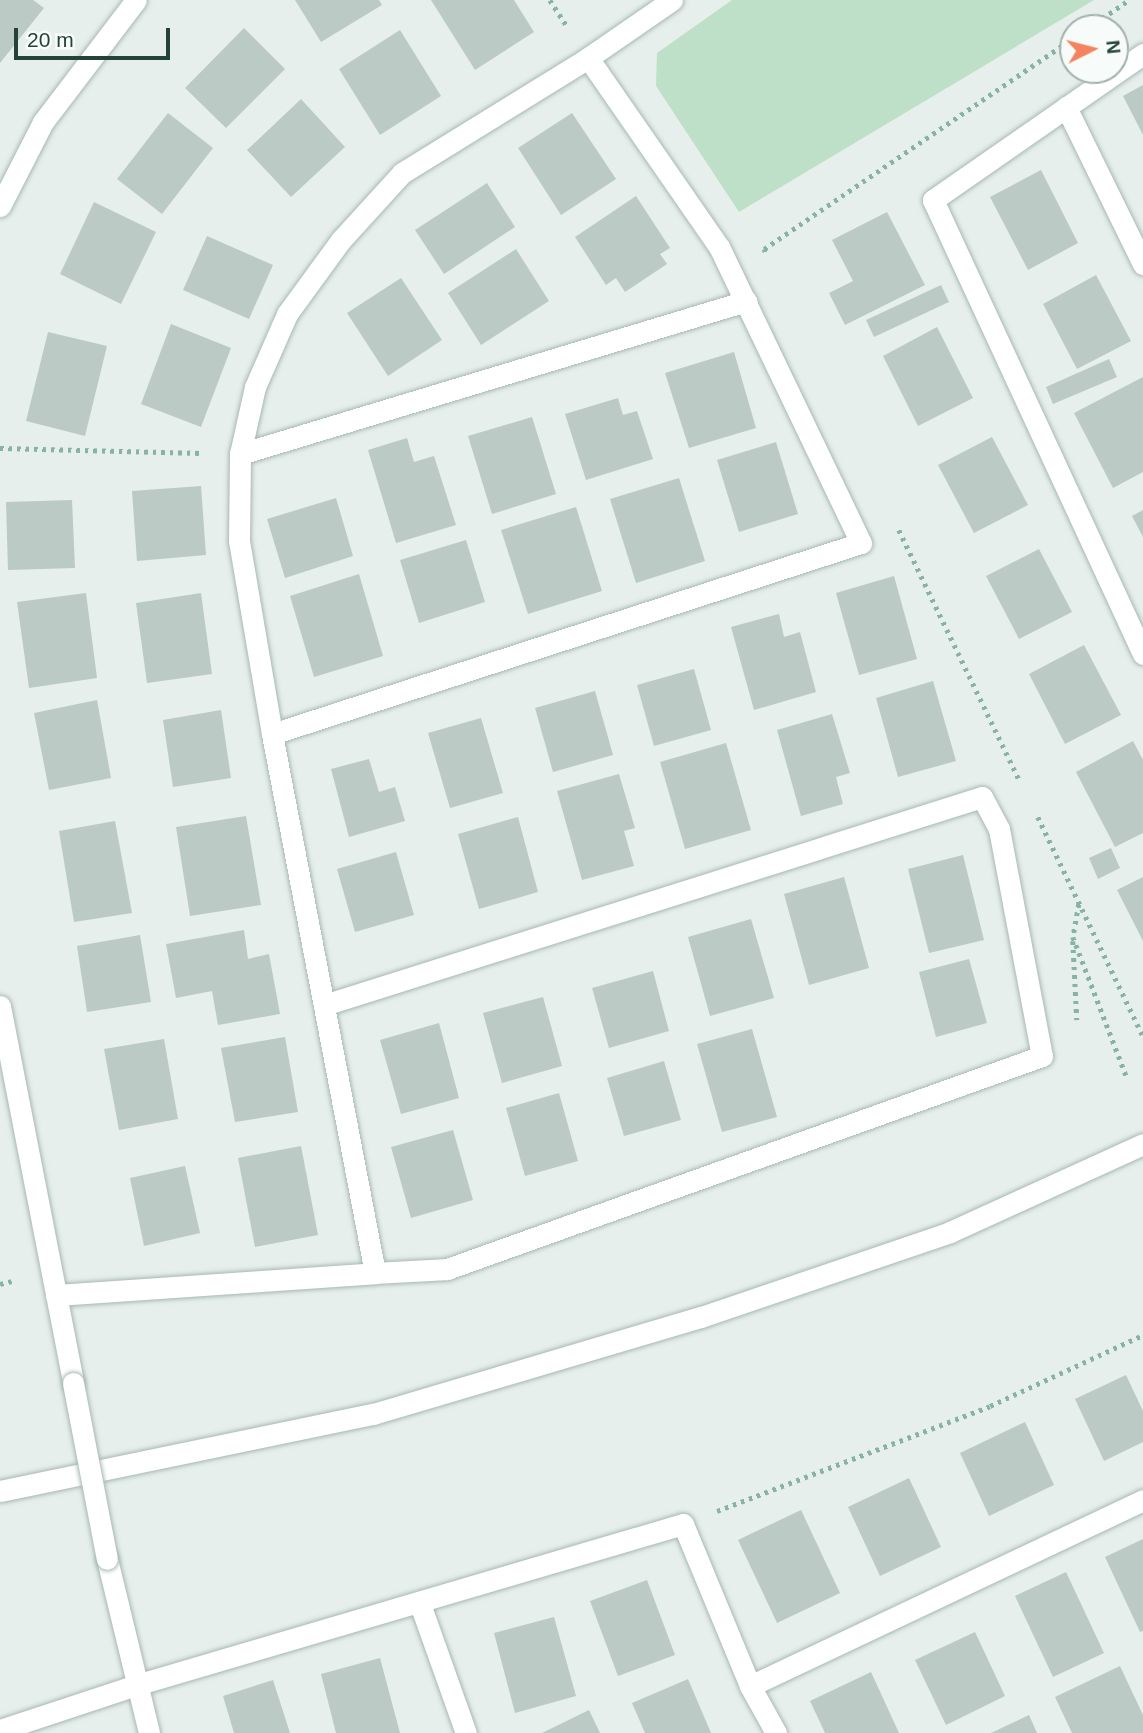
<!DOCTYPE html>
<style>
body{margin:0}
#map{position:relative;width:1143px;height:1733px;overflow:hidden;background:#e6efeb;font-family:Helvetica,sans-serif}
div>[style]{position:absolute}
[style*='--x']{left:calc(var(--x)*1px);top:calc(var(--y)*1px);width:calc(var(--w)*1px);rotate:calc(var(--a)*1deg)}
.green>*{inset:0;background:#bfe0c8}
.building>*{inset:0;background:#bbcac4}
.path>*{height:4.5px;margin-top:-2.25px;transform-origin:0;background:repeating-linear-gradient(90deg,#86b3a5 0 3.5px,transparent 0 8.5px)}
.roads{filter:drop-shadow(0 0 2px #a8b8b2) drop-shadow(0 0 2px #a8b8b2)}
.minor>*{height:21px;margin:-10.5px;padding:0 10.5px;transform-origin:10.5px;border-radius:10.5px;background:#fff}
.bridges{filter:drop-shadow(0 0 2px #a8b8b2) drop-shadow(0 0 2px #a8b8b2)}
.minor-bridge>*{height:21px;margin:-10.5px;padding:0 10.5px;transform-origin:10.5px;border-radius:10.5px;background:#fff}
span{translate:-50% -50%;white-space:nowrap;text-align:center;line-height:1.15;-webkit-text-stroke:7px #f7fbf9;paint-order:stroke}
.north{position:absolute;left:1059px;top:14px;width:70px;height:70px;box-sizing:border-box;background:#f7fbf9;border:2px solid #a3b1ad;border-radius:50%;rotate:84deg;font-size:19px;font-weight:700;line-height:28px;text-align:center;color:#24423a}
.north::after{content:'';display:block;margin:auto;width:24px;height:32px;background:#f4845f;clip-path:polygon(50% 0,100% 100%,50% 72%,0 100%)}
.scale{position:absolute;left:14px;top:28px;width:156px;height:32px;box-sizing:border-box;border:4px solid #24423a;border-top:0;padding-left:9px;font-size:21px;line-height:24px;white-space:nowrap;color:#24423a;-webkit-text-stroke:5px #f7fbf9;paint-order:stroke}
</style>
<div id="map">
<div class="green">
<i style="clip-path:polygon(732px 0,1094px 0,739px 212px,656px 86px,657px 53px)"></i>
</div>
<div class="building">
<i style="clip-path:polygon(0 0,33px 0,44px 8px,0 63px)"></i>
<i style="clip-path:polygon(295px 0,379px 0,382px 5px,321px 42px)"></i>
<i style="clip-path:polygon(431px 0,514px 0,534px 32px,475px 70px)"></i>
<i style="clip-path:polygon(244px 28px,285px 69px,226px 128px,185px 88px)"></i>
<i style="clip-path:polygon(400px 30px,441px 96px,380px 135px,339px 69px)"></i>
<i style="clip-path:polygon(1143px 85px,1143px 135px,1123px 96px)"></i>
<i style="clip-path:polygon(301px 99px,345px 147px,291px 197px,247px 150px)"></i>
<i style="clip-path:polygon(168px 113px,213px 148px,162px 214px,117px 179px)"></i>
<i style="clip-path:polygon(572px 113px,616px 179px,561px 215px,518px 148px)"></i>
<i style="clip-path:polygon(1041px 170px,1078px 243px,1028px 270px,990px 197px)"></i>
<i style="clip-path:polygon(487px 183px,515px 227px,444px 274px,415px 230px)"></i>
<i style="clip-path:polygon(636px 196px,670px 248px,660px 254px,667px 264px,625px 292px,616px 278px,606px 285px,575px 237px)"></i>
<i style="clip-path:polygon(94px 202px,156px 232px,121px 304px,60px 274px)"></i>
<i style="clip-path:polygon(887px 212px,925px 285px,845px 325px,829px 293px,853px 281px,832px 240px)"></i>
<i style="clip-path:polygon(207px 236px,273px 265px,249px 319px,183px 290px)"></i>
<i style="clip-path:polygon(516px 249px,549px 301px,481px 345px,448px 293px)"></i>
<i style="clip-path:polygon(1096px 275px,1131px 341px,1077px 369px,1043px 304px)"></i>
<i style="clip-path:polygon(401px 278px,442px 340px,388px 376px,347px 313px)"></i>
<i style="clip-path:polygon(941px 285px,949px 302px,874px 337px,866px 320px)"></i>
<i style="clip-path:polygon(171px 324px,231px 348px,201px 427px,141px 404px)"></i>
<i style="clip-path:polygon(937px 327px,973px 398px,918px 426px,883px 356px)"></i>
<i style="clip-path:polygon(48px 332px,107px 346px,85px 436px,26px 421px)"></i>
<i style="clip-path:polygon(734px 352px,756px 428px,689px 448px,665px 373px)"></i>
<i style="clip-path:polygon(1109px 359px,1117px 377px,1053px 404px,1046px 387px)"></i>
<i style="clip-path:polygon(1143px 377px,1143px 472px,1113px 488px,1074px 413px)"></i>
<i style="clip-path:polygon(618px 398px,623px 415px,637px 411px,653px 459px,586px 480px,565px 414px)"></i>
<i style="clip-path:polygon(532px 417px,556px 494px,492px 514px,468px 436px)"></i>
<i style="clip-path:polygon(992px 437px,1028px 505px,974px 533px,938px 465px)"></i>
<i style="clip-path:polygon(407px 438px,414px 462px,434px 456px,456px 525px,396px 543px,368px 450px)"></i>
<i style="clip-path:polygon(776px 442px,798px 514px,739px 532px,717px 460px)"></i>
<i style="clip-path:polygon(679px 478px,705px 561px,636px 583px,610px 499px)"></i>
<i style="clip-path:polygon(201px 486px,206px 555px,137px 561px,132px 491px)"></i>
<i style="clip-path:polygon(336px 498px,353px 556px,285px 578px,267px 519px)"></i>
<i style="clip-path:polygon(72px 500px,75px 568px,8px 570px,6px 502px)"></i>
<i style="clip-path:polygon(576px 507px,602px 591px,528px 614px,501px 530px)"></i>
<i style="clip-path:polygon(1143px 510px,1143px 537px,1132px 516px)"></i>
<i style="clip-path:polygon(466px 540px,485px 602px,419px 623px,400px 560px)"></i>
<i style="clip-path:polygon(1039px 549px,1072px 612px,1019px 639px,986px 576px)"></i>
<i style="clip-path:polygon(359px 574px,383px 656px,314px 677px,290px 596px)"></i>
<i style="clip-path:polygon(894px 576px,917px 659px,859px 675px,836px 593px)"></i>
<i style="clip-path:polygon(86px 593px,97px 678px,29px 688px,17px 602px)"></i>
<i style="clip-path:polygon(201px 593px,212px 674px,147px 683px,136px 603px)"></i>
<i style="clip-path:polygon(779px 614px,784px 637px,800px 632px,816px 692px,754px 710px,731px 627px)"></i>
<i style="clip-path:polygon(1084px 645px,1121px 715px,1065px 744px,1029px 674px)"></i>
<i style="clip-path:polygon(694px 669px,711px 730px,654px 746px,637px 685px)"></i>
<i style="clip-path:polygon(933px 681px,956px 761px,898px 777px,876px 698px)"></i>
<i style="clip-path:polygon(595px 691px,613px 755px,553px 772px,535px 708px)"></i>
<i style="clip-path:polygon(97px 700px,111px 778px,49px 790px,34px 713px)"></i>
<i style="clip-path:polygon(221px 710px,231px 778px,173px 787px,163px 720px)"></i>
<i style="clip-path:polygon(832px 714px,850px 773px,836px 777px,843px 804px,801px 816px,777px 730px)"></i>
<i style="clip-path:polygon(481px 718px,503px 793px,450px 808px,428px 733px)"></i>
<i style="clip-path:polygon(1133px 741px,1143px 760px,1143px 833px,1115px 847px,1076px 772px)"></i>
<i style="clip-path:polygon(726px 743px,751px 830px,685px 849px,660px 762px)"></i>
<i style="clip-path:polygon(369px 759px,379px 792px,395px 787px,405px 821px,349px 837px,331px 769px)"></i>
<i style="clip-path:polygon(619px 774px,635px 828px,624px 831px,634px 866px,582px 880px,557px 791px)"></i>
<i style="clip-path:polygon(246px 816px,261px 905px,190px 916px,176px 827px)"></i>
<i style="clip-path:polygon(518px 817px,538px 892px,479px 909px,458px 834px)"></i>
<i style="clip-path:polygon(115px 821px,132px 913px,74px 922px,59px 831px)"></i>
<i style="clip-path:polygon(1111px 848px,1120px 868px,1098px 879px,1089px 858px)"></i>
<i style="clip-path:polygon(396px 852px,414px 915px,355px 932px,337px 869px)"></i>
<i style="clip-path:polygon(963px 855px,984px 940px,929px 953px,908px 869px)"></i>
<i style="clip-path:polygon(844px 877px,869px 968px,809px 985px,784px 894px)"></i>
<i style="clip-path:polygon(1143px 877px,1143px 941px,1117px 890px)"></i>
<i style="clip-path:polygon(751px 919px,774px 998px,710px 1016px,688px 937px)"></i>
<i style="clip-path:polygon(244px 930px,248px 959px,269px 954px,280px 1014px,218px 1025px,212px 991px,176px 998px,166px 944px)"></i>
<i style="clip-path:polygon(140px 935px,151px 1002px,87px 1012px,77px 946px)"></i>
<i style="clip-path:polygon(969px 959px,987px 1023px,936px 1037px,919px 972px)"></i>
<i style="clip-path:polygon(653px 971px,669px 1031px,609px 1048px,592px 988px)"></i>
<i style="clip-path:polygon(543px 997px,562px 1066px,502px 1083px,483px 1013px)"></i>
<i style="clip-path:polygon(439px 1023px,459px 1098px,401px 1114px,380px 1040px)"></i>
<i style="clip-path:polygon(752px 1029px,777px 1117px,722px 1132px,697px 1044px)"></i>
<i style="clip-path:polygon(285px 1037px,298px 1112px,235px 1122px,221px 1048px)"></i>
<i style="clip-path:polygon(164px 1039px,178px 1119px,119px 1130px,104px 1049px)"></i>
<i style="clip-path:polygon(664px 1061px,681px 1120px,624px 1136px,607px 1078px)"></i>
<i style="clip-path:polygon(559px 1093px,578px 1161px,525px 1176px,506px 1108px)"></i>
<i style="clip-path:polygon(453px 1130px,473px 1200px,411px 1218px,391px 1147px)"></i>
<i style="clip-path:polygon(301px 1146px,318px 1235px,255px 1247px,238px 1158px)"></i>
<i style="clip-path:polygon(185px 1166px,200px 1233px,144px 1246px,130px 1178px)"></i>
<i style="clip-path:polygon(1126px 1375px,1143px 1411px,1143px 1442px,1104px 1461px,1075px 1399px)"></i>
<i style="clip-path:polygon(1025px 1422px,1054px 1485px,989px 1516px,960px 1453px)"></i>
<i style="clip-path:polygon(909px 1478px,941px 1547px,880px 1576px,848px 1507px)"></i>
<i style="clip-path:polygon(801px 1510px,840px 1593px,777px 1623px,738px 1540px)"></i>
<i style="clip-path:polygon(1143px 1539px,1143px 1631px,1140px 1632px,1105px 1557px)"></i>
<i style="clip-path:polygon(1066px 1572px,1104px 1653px,1053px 1677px,1015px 1596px)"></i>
<i style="clip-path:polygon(647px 1580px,675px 1655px,618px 1676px,590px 1601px)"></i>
<i style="clip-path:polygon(554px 1617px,576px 1696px,515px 1713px,494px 1633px)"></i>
<i style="clip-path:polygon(975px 1632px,1005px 1696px,946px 1725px,915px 1660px)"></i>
<i style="clip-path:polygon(380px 1658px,400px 1733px,336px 1733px,321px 1674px)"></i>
<i style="clip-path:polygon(1120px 1666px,1143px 1715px,1143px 1733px,1072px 1733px,1055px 1697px)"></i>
<i style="clip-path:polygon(871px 1672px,899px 1733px,825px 1733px,810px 1701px)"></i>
<i style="clip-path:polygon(688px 1679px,711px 1733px,645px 1733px,632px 1703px)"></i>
<i style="clip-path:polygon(273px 1680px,290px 1733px,234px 1733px,223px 1696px)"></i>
<i style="clip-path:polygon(589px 1710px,600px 1733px,542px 1733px)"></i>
<i style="clip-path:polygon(1029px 1715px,1037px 1733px,991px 1733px)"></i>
</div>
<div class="path">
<i style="--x:550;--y:0;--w:31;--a:57"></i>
<i style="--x:1088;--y:28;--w:50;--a:-34.3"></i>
<i style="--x:765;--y:252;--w:3;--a:-108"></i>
<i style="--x:764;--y:249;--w:374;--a:-34.3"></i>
<i style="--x:0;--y:448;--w:202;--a:1.4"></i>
<i style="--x:899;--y:530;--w:279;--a:64.3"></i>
<i style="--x:1038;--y:817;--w:243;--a:64.4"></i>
<i style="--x:1079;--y:904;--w:34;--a:100"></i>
<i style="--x:1073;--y:937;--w:151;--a:69"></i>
<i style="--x:1073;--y:941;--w:79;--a:87.1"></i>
<i style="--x:0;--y:1284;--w:12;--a:-14"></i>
<i style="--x:717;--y:1511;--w:292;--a:-21"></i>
<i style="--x:990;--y:1406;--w:169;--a:-24.9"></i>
</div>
<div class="roads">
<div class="minor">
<i style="--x:1143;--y:54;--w:256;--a:145.2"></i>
<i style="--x:933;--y:200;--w:500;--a:65.18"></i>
<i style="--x:1066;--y:107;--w:175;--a:63.9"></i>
<i style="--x:0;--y:206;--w:94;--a:-62.9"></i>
<i style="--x:43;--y:122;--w:153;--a:-52.7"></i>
<i style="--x:240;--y:454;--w:529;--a:-16.82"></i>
<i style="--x:272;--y:734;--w:619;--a:-17.97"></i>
<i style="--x:861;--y:543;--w:328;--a:-115.6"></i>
<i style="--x:719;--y:247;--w:230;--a:-124.7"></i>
<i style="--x:324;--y:1005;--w:690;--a:-17.54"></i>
<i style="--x:982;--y:797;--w:36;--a:62"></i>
<i style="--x:999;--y:829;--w:231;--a:79.3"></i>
<i style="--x:1042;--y:1056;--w:632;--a:160.3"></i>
<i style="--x:447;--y:1269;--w:72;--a:176.8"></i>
<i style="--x:0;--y:1006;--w:384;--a:79"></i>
<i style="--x:56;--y:1295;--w:320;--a:-3.9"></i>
<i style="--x:375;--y:1273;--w:549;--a:-100.82"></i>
<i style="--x:272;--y:734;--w:197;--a:-99.7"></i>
<i style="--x:239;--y:540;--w:86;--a:-89.3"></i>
<i style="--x:240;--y:454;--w:69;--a:-77.4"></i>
<i style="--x:255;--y:387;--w:80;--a:-66.3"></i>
<i style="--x:287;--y:314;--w:92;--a:-53.9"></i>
<i style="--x:341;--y:240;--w:91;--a:-47.7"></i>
<i style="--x:402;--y:173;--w:219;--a:-31.7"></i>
<i style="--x:588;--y:58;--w:102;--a:-34.6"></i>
<i style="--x:0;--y:1491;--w:381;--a:-11.7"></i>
<i style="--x:373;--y:1414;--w:342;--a:-16.5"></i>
<i style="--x:701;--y:1317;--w:263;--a:-18.8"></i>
<i style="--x:950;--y:1232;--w:212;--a:-24.5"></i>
<i style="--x:107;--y:1559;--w:179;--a:76.4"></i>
<i style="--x:420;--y:1604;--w:137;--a:70.4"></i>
<i style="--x:750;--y:1686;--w:435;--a:-25.3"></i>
<i style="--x:0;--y:1730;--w:143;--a:-18.3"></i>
<i style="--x:136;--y:1685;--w:570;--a:-16.4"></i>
<i style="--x:683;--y:1524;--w:175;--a:67.5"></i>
<i style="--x:750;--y:1686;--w:54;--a:61"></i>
</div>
</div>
<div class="bridges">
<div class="minor-bridge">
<i style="--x:73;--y:1383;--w:179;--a:79.1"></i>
</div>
</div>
<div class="north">N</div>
<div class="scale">20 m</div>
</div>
